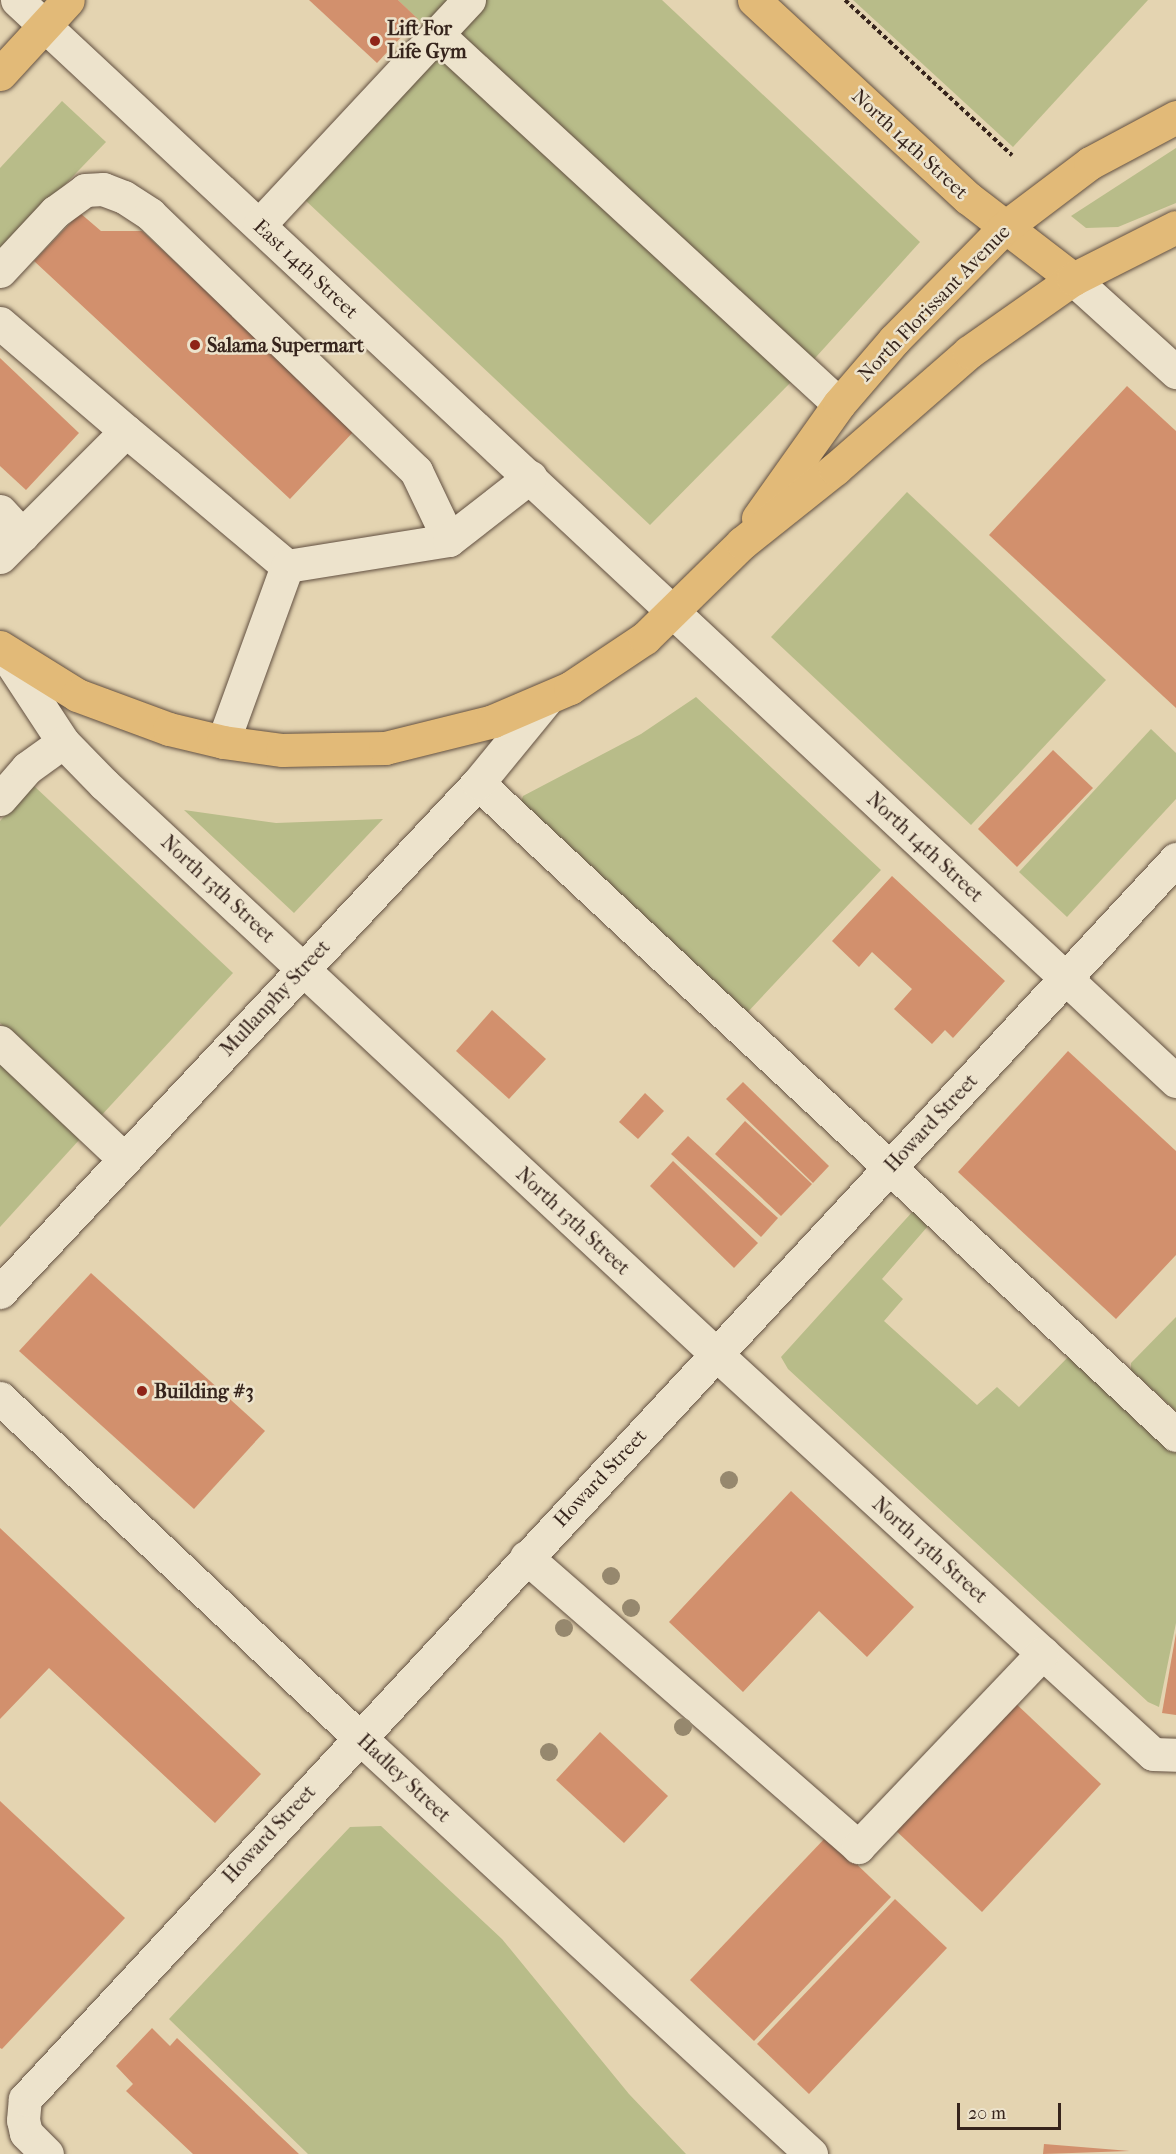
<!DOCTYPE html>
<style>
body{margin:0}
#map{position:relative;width:1176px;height:2154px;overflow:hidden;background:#e4d4b1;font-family:"IM FELL French Canon",serif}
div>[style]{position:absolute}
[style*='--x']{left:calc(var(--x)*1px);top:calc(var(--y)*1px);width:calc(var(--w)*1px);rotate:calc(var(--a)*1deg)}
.green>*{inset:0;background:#b8bc89}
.building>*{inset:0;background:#d2906d}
.path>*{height:4px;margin-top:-2px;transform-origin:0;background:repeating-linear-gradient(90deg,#36241c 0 4.5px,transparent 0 7.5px)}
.roads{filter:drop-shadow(0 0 2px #625041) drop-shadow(0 0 2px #625041)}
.minor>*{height:33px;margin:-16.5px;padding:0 16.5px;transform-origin:16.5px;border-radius:16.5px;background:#ede3cc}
.major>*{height:33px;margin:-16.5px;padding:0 16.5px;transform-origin:16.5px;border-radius:16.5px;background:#e2ba78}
.trees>*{width:18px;height:18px;margin:-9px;border-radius:50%;background:#96886e}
.dots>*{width:16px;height:16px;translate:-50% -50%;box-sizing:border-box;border:3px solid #ede3cc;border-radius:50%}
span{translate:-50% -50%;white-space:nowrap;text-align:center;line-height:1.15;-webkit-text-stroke:5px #ede3cc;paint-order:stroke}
.poi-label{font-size:20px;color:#36241c;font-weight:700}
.left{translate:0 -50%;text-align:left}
.street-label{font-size:20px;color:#36241c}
.scale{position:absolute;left:957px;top:2103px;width:104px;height:27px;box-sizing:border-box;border:3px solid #36241c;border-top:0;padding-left:8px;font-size:18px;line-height:21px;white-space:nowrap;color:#36241c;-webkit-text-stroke:4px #ede3cc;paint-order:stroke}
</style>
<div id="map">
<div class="green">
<i style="clip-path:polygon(398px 0,453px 0,427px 28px)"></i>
<i style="clip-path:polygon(481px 0,662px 0,920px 242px,807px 367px,449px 34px)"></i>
<i style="clip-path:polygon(853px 0,1148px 0,1013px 147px)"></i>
<i style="clip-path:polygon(441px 49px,794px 379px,650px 525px,304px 199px)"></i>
<i style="clip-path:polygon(62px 101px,106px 142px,0 252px,0 168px)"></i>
<i style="clip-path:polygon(1176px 148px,1176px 203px,1118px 227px,1086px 228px,1071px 216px)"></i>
<i style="clip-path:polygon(907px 492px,1106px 680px,971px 825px,771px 637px)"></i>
<i style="clip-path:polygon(696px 697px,881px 870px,744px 1016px,520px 805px,523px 796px,641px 734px)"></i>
<i style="clip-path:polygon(1151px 729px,1176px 753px,1176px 799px,1067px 917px,1019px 872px)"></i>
<i style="clip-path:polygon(33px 785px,233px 973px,99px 1118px,0 1023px,0 821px)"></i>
<i style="clip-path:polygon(184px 810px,276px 823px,383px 819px,294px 913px)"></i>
<i style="clip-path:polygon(0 1063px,80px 1139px,0 1227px)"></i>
<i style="clip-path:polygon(914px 1210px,928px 1226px,882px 1279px,903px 1299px,884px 1321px,977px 1405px,997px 1387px,1019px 1407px,1072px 1353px,1176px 1453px,1176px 1623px,1159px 1707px,1148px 1702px,788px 1369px,781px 1357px)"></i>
<i style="clip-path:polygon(1176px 1317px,1176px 1411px,1131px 1370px,1131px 1363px)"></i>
<i style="clip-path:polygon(381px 1826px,502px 1939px,629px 2094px,686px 2154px,308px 2154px,169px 2019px,350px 1827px)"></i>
</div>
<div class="building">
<i style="clip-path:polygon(309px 0,398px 0,418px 19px,377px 63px)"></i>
<i style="clip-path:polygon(80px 213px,101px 231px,142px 231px,355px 430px,290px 499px,34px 261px)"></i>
<i style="clip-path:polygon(0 358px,79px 433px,26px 490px,0 466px)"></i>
<i style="clip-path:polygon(1127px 386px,1176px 431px,1176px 708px,989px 535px)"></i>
<i style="clip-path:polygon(1053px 750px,1093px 788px,1017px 867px,978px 829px)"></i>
<i style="clip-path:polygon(892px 876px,1005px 981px,953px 1038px,945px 1030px,932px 1044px,894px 1009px,912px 989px,872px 952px,859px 967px,832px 941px)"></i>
<i style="clip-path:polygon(492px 1010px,546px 1059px,509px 1099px,456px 1051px)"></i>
<i style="clip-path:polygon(1068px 1051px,1176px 1151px,1176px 1255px,1116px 1319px,958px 1172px)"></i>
<i style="clip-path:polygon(743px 1082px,829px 1166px,813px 1183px,726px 1099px)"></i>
<i style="clip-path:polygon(645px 1093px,664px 1111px,638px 1139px,619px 1122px)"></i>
<i style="clip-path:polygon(745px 1121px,812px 1184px,781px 1216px,715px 1154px)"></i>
<i style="clip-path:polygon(688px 1136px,778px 1218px,761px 1237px,671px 1154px)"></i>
<i style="clip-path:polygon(673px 1161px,758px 1243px,734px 1268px,650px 1186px)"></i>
<i style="clip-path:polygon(91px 1273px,265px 1431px,194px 1509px,19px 1351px)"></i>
<i style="clip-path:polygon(791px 1491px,914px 1607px,867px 1657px,819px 1611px,743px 1692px,669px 1622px)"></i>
<i style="clip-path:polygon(0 1528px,261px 1774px,215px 1823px,49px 1668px,0 1719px)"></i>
<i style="clip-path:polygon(1176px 1633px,1176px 1715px,1162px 1713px)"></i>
<i style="clip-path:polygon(1011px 1699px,1101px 1784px,982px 1912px,891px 1826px)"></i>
<i style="clip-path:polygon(600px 1732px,668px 1796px,624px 1843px,556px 1780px)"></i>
<i style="clip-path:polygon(0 1801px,125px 1918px,2px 2049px,0 2048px)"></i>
<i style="clip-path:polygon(827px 1836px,891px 1897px,754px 2041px,690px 1980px)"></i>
<i style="clip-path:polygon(895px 1899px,947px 1948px,809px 2094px,757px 2044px)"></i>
<i style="clip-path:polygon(152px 2028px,170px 2046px,177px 2038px,299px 2154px,193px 2154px,126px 2091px,133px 2084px,116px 2066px)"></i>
<i style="clip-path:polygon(1044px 2144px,1130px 2151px,1043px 2154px)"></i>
</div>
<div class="path">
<i style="--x:845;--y:0;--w:228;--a:42.9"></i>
</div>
<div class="roads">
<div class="minor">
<i style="--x:17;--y:0;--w:1585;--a:43.01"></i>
<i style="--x:437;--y:34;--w:546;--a:42.63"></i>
<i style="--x:259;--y:225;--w:308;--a:-47"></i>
<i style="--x:0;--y:271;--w:81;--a:-47"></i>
<i style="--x:55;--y:212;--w:37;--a:-36"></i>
<i style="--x:85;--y:190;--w:18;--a:-3"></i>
<i style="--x:103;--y:189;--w:22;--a:21"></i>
<i style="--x:124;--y:197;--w:31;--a:33"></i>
<i style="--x:150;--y:214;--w:370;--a:44"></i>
<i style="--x:416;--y:471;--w:76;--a:64.4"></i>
<i style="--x:1073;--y:279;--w:139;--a:42.1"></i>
<i style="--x:0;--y:323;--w:166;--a:40.6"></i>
<i style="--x:0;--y:511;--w:33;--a:47"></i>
<i style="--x:0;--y:557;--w:178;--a:-45"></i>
<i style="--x:126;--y:431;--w:53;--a:39.7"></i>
<i style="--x:167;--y:465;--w:157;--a:40.1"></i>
<i style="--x:287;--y:566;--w:187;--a:110"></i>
<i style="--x:287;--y:566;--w:164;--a:-9.1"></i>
<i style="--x:449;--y:540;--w:103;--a:-37.9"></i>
<i style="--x:2;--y:649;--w:111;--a:56.7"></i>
<i style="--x:63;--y:742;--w:59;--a:45.7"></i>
<i style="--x:104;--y:784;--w:836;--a:42.96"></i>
<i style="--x:716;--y:1354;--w:592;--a:42.47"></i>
<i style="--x:1153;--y:1754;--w:23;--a:2"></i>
<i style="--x:478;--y:783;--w:955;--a:43.05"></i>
<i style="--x:0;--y:799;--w:41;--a:-48.9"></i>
<i style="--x:27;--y:768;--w:44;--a:-35.8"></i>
<i style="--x:0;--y:1042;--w:170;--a:43.3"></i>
<i style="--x:0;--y:1292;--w:698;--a:-46.8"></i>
<i style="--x:478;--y:783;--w:106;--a:-50.7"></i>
<i style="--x:0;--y:1398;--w:494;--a:43.4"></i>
<i style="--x:359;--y:1737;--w:615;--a:42.69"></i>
<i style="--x:526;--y:1557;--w:441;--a:41.1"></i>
<i style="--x:858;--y:1847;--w:268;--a:-46.4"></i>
<i style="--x:47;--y:2154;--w:30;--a:-135"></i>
<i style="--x:26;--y:2133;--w:13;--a:-103"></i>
<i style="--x:23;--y:2120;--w:21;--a:-85"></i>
<i style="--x:25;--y:2099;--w:1692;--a:-47.13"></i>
</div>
<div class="major">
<i style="--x:754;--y:0;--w:292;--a:42.8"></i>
<i style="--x:968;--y:198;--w:133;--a:37.6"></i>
<i style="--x:0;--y:74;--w:100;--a:-47.4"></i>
<i style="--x:758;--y:518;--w:140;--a:-54.6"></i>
<i style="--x:839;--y:404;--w:84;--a:-49.3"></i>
<i style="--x:894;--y:340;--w:157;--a:-45.5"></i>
<i style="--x:1004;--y:228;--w:108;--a:-37.1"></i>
<i style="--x:1090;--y:163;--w:98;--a:-28.1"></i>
<i style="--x:0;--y:647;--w:91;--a:31.9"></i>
<i style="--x:77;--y:695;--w:98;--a:20.3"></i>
<i style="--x:169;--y:729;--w:56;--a:13.5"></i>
<i style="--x:223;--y:742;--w:60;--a:7.7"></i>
<i style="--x:282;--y:750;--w:103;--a:-1.1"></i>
<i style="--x:385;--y:748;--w:111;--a:-14"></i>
<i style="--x:493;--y:721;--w:84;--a:-23.2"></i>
<i style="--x:570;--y:688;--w:90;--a:-33.7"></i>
<i style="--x:645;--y:638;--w:136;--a:-44.4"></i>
<i style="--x:742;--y:543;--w:119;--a:-38.5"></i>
<i style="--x:835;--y:469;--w:178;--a:-41.1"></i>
<i style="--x:969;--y:352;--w:127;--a:-35.1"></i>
<i style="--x:1073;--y:279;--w:115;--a:-26.8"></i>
</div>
</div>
<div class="trees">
<i style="left:729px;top:1480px"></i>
<i style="left:611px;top:1576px"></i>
<i style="left:631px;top:1608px"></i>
<i style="left:564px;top:1628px"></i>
<i style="left:683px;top:1727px"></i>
<i style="left:549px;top:1752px"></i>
</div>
<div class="dots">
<i style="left:375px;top:41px;background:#8f2418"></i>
<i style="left:195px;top:345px;background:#8f2418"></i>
<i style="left:142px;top:1391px;background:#8f2418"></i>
</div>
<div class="poi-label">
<span class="left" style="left:387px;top:40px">Lift For<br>Life Gym</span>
<span class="left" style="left:207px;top:345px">Salama Supermart</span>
<span class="left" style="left:154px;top:1391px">Building #3</span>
</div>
<div class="street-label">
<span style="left:910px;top:144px;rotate:43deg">North 14th Street</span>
<span style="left:306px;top:269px;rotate:43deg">East 14th Street</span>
<span style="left:934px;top:303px;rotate:-46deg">North Florissant Avenue</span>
<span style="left:925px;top:847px;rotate:43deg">North 14th Street</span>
<span style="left:218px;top:889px;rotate:43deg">North 13th Street</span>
<span style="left:275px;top:998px;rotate:-47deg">Mullanphy Street</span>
<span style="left:931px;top:1123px;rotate:-47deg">Howard Street</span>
<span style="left:573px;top:1221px;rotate:43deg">North 13th Street</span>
<span style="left:600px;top:1478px;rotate:-47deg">Howard Street</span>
<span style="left:930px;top:1550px;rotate:42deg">North 13th Street</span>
<span style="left:404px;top:1778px;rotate:43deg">Hadley Street</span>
<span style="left:269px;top:1834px;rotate:-47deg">Howard Street</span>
</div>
<div class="scale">20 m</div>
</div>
